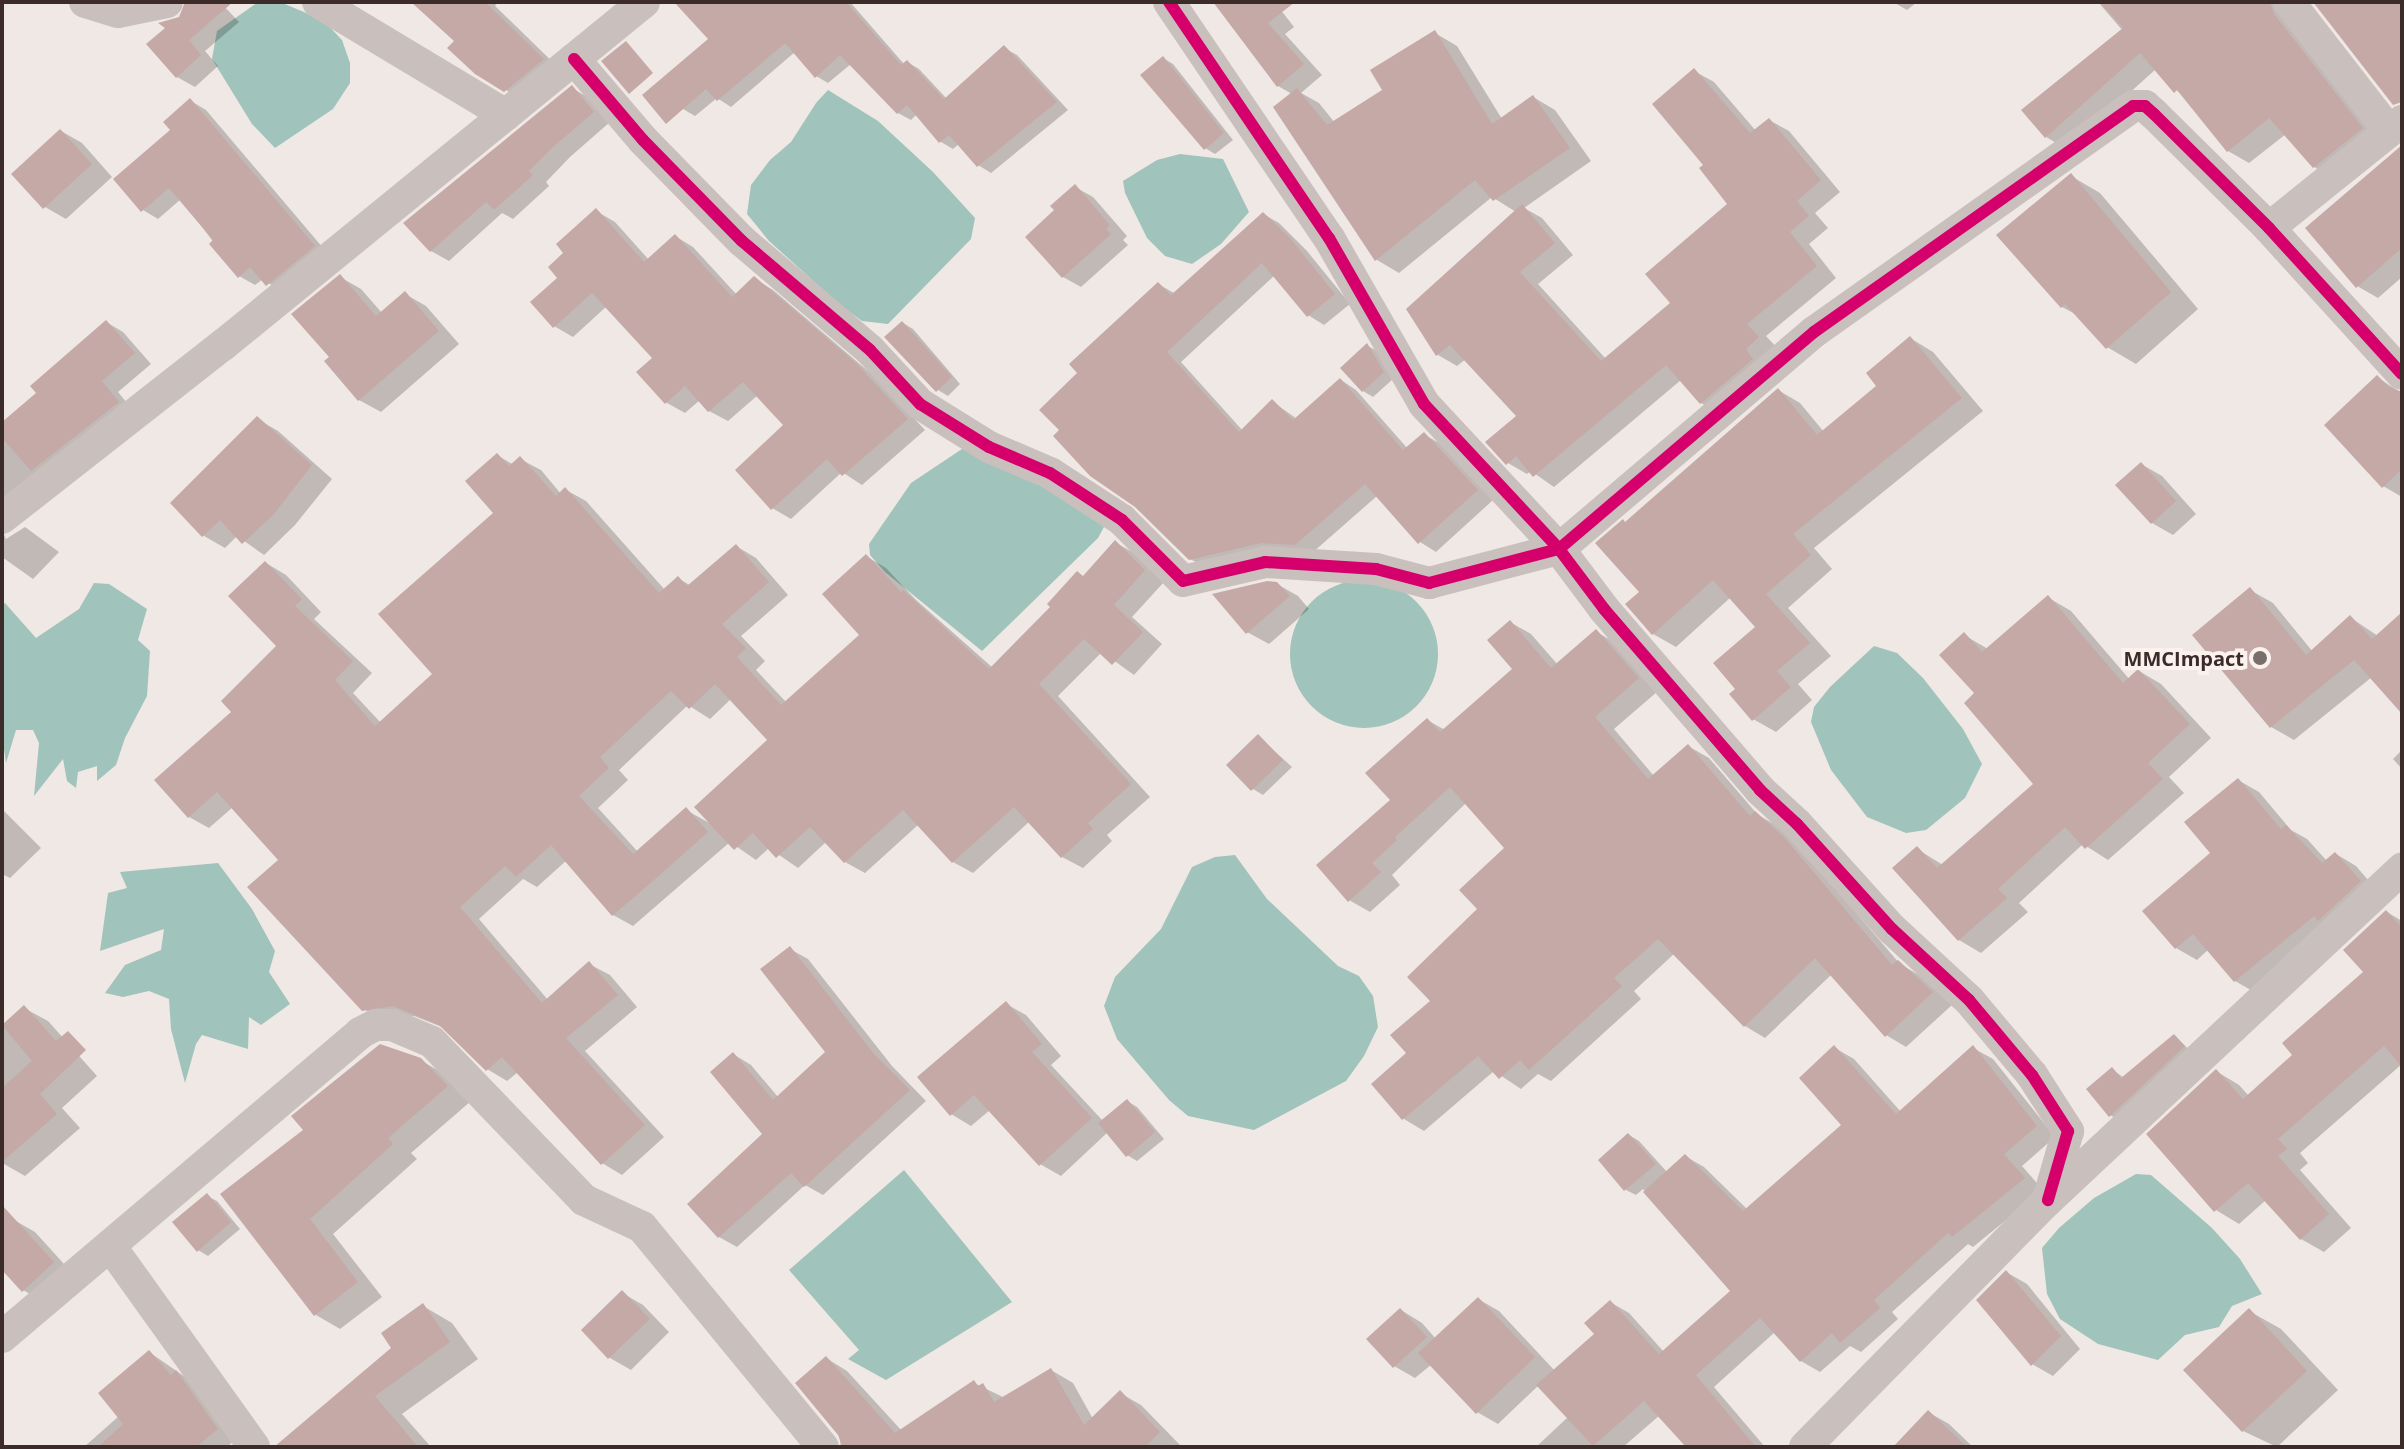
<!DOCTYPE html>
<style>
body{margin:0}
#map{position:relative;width:2404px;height:1449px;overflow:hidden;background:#f0e8e4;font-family:"Open Sans",sans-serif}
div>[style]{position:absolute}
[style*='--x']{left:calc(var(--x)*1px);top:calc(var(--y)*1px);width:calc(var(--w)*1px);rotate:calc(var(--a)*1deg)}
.water>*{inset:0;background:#a0c3bc}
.round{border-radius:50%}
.shadow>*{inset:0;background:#0003}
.building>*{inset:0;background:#c4a9a6}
.street>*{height:32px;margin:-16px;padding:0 16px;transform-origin:16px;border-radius:16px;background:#c9c0bd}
.cycleway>*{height:12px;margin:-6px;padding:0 6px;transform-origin:6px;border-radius:6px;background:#d6006c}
.dots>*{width:22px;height:22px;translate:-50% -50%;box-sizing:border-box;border:4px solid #fbf2ed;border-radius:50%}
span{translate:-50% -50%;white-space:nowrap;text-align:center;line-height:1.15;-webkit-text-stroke:8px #fbf2ed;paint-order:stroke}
.poi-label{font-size:20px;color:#3b2c2a;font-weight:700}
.right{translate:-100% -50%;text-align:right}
.frame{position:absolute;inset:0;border:4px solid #3b2c2a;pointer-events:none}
</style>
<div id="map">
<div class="water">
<i style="clip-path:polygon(258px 2px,280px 2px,323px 20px,342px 40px,350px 63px,350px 83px,333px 109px,275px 148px,252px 124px,212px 59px,217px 31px)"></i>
<i style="clip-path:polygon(828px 90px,878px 121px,933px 172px,975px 218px,971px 239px,888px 324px,862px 321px,840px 305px,769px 241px,747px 214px,751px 185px,770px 160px,791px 142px,816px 103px)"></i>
<i style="clip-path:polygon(1180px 154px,1223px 159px,1249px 212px,1221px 244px,1192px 264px,1165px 256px,1147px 238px,1125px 193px,1123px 181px,1157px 160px)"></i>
<i style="clip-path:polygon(971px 443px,1105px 525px,1098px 538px,982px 651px,885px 572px,870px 555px,869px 544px,911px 483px)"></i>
<i class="round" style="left:1290px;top:580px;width:148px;height:148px"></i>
<i style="clip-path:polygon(94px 583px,109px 584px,147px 609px,138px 640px,150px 651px,147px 696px,125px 738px,116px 765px,97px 781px,97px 766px,78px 772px,76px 788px,67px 781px,63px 759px,34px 796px,39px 743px,33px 730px,16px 730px,6px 763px,2px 735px,2px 605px,5px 603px,36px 638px,79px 609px)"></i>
<i style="clip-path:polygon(1874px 646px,1897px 653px,1923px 678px,1963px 729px,1982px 764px,1965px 798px,1926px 830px,1906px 833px,1867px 817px,1831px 770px,1811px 722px,1814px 707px,1830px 687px)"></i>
<i style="clip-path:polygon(1235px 855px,1267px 899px,1338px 966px,1359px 976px,1373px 996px,1378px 1027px,1364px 1056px,1346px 1081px,1254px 1130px,1188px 1116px,1169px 1100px,1117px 1039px,1104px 1006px,1115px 977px,1161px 929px,1192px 867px,1215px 857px)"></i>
<i style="clip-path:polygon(218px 863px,252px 909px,275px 951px,269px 972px,290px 1004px,261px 1025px,249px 1017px,248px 1049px,202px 1035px,196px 1044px,185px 1083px,171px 1029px,169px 999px,149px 991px,123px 997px,105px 993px,125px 965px,161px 950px,164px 929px,100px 951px,108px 893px,127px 888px,120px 872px)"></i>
<i style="clip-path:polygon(904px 1170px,1012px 1302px,886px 1380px,848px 1359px,859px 1350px,789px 1270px)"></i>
<i style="clip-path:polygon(2136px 1174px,2151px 1175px,2212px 1228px,2240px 1259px,2262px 1294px,2232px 1306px,2219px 1327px,2185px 1335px,2158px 1360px,2098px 1344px,2060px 1319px,2047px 1294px,2042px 1248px,2059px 1228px,2094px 1198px)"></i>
</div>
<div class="shadow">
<i style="clip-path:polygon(186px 2px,220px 2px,239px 22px,205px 51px,218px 66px,195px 87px,177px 77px,180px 18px)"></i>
<i style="clip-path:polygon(414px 2px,498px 2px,495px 6px,563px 72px,526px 102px,476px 72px,457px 41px)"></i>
<i style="clip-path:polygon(699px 2px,850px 2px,904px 64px,907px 62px,919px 69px,947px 99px,1004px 48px,1017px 55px,1068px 110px,991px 173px,978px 165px,959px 144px,953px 149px,941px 142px,917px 114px,911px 120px,898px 113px,851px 64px,828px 83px,816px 76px,795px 52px,731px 107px,717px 98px,695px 116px,683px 109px,710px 39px)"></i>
<i style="clip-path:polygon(1216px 2px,1288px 2px,1280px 9px,1294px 27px,1285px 34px,1322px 75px,1301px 93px,1319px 103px,1335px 123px,1384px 91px,1435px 33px,1457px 46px,1502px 119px,1533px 97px,1555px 110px,1591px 161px,1524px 208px,1542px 218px,1573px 255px,1538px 284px,1606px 359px,1672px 303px,1729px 204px,1706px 165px,1694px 71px,1714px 82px,1756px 131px,1769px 120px,1789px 131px,1840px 192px,1815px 213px,1828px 228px,1809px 244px,1836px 278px,1766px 336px,1778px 349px,1721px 414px,1701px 403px,1681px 380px,1554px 487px,1531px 471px,1527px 474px,1508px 463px,1519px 417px,1466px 359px,1457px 366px,1438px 355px,1408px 309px,1516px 212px,1492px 197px,1399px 273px,1377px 260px,1276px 108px,1292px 94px,1278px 86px)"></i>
<i style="clip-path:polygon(1893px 2px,1917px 2px,1907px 10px)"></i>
<i style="clip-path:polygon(2098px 2px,2297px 2px,2383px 141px,2335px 179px,2314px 167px,2286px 134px,2249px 163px,2228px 151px,2184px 97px,2156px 69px,2067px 149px,2046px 137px,2123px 31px)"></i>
<i style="clip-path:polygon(1163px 58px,1173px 64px,1233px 140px,1215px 154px,1205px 148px)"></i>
<i style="clip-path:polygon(572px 88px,589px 98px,610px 122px,570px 157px,546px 182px,549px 186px,513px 219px,502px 213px,449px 261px,431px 251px,406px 223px)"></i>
<i style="clip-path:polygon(191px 101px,206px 110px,329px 255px,283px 293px,263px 279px,255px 285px,239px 276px,181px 199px,158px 219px,143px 210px)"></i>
<i style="clip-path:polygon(61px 131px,82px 143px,112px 177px,66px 219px,45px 207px)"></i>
<i style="clip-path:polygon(2402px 148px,2402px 277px,2378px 298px,2357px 286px)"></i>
<i style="clip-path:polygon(2071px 176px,2100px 193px,2198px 309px,2136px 364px,2107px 347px,2079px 316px,2062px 307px)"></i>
<i style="clip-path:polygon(1075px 187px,1093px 197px,1127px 236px,1123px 240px,1128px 245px,1081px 287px,1063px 277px,1057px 210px)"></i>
<i style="clip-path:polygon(596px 211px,615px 222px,649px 260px,675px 236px,693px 247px,737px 295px,755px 279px,773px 290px,875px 377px,925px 430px,862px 485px,842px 472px,791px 519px,772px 508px,786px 425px,758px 395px,728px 421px,709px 411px,700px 400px,685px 413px,667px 403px,639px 372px,655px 358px,607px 306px,573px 337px,554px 326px,566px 253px)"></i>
<i style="clip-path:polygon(1263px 214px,1279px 223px,1307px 251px,1350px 304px,1324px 325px,1308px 315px,1275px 275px,1181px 362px,1243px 431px,1273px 402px,1297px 419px,1341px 380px,1356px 390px,1408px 449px,1425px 435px,1441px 444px,1493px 500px,1436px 552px,1420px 542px,1377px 496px,1312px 553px,1207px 568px,1190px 559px,1062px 430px,1079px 373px,1158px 284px,1174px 293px)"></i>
<i style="clip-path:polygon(340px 277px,361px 289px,382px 313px,405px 294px,426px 306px,459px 344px,381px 412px,359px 400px,327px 362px,332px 357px)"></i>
<i style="clip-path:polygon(106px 322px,123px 332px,151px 364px,118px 392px,135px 413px,2px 520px,2px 425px,39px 393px)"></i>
<i style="clip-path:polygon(903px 323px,913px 329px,960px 384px,948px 396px,938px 390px)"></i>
<i style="clip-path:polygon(1910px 338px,1933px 352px,1983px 411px,1814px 548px,1832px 569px,1788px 608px,1831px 656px,1798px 684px,1812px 700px,1776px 732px,1753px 719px,1738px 689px,1758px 627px,1731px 597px,1676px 647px,1653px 634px,1626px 523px,1778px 390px,1800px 403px,1824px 432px,1879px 386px)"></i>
<i style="clip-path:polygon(1368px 346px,1377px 351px,1393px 379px,1373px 397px,1363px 391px)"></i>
<i style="clip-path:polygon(2378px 378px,2402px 393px,2402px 497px,2383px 486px)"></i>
<i style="clip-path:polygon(257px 419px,278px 431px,332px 479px,295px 525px,264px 555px,237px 536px,225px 548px,204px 536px,173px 503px)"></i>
<i style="clip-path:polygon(evenodd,497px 455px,514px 465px,520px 459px,541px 470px,561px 494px,566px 490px,586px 501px,665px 590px,678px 578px,691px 586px,736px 546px,756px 558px,788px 595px,741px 636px,765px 661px,756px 670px,787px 703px,862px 635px,866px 556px,886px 568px,915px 599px,993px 668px,1116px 543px,1136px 554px,1164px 582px,1132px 617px,1162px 644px,1134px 675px,1102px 652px,1058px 696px,1150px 797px,1107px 835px,1112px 841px,1083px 868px,1062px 857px,1030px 821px,973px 873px,953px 862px,919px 824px,865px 873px,845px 862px,826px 842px,798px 868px,769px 848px,756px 860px,730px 842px,633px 926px,613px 915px,567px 860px,537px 887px,523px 879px,479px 919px,548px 1000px,589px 964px,610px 975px,637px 1007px,585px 1051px,664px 1137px,622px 1175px,602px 1163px,518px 1072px,507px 1081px,487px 1069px,447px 1029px,414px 1016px,384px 1021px,364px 1009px,281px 860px,233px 807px,209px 828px,189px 817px,234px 712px,279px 646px,266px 563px,286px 575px,321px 612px,314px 619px,372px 673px,353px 693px,381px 723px,435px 674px,496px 513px,497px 455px,731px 699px,769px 740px,713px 825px,686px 810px,638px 852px,598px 808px,628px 780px,619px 770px,688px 705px,710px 719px,731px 699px)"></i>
<i style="clip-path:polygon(2141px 464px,2162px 476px,2196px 514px,2173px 535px,2152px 523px)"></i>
<i style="clip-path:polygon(25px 527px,59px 552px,33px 579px,2px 557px,2px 530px,6px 539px)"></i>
<i style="clip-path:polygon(1277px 584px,1298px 596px,1309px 609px,1269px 644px,1247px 632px)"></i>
<i style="clip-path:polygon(2250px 590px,2273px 603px,2313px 652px,2351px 618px,2378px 636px,2402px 615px,2402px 711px,2372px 677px,2294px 740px,2271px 727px)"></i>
<i style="clip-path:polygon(2049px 598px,2071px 611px,2130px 680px,2139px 671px,2161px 684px,2211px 738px,2169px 777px,2184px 793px,2108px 860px,2083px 844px,2019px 903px,2028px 912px,1981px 953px,1959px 940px,1917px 849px,1943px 865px,2035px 784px,1977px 694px,1964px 635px,1988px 649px)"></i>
<i style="clip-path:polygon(1510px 622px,1531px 634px,1558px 665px,1597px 632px,1617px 644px,1658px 691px,1614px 729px,1654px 776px,1688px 746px,1709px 758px,1758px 815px,1776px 825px,1804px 852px,1900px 964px,1919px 975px,1952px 1005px,1906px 1047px,1886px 1035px,1832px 974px,1765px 1038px,1745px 1026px,1675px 953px,1634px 991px,1641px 999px,1551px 1081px,1538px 1074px,1521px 1089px,1494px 1071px,1424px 1131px,1404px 1119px,1374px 1084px,1409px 1054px,1507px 848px,1466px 803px,1392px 875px,1400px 885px,1370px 912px,1349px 900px,1427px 720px,1445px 730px,1514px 669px)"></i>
<i style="clip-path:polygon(1258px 736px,1292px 767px,1263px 795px,1253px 789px)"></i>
<i style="clip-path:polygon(2402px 750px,2402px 769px,2393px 759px)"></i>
<i style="clip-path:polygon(2238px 780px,2259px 792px,2291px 830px,2307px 839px,2327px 861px,2336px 854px,2356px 866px,2380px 894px,2256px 993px,2235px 981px,2209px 949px,2197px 960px,2176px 948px)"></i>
<i style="clip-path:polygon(2px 809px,41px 848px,10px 878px,2px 874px)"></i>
<i style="clip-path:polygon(2387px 912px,2402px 921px,2402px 1064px,2300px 1153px,2308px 1163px,2300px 1170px,2351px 1228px,2324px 1252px,2301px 1239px,2266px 1200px,2239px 1224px,2216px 1210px,2216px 1071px,2239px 1085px,2249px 1096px,2295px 1056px,2366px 972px)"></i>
<i style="clip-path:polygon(790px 949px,808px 959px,892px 1066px,926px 1101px,823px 1195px,805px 1185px,737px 1247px,719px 1237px,764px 1135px,733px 1054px,751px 1065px,778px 1097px,828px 1053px)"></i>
<i style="clip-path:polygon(1006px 1004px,1026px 1015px,1061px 1056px,1051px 1065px,1103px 1121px,1127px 1101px,1137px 1107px,1164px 1139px,1137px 1161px,1127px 1155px,1108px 1132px,1061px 1176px,1040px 1164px,990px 1110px,971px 1126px,951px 1114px)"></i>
<i style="clip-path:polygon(24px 1008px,48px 1021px,97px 1076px,62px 1108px,80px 1128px,25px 1176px,4px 1164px,2px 1166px,2px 1025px)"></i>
<i style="clip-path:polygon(2174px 1036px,2193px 1053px,2120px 1121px,2110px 1115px,2112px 1069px,2124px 1078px)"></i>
<i style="clip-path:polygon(1835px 1048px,1854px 1059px,1901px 1112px,1973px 1048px,1993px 1059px,2055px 1137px,2022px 1166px,2043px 1190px,1973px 1247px,1968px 1244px,1892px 1312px,1898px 1319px,1861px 1352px,1850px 1346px,1820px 1372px,1801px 1361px,1775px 1332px,1714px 1387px,1765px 1447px,1688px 1447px,1660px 1415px,1623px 1447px,1536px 1447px,1568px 1417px,1539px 1385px,1498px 1424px,1477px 1412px,1432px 1364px,1415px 1378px,1394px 1366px,1401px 1310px,1422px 1323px,1436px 1339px,1478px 1299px,1499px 1311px,1555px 1371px,1597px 1334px,1610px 1302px,1629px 1313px,1664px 1352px,1733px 1291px,1643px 1189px,1636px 1195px,1626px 1190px,1629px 1135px,1639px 1141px,1667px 1172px,1685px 1156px,1704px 1167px,1748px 1210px,1843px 1125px)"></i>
<i style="clip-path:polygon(420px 1060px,446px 1075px,471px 1101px,411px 1153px,417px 1159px,333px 1234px,382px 1297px,340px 1329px,316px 1315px,223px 1195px)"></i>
<i style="clip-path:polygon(207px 1196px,217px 1201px,240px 1229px,208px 1256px,198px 1250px)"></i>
<i style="clip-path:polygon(14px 1220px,35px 1232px,74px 1275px,44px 1302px,23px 1290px,2px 1267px,2px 1230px)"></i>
<i style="clip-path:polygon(2006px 1272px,2027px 1284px,2080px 1349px,2053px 1376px,2032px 1364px)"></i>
<i style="clip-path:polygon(622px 1293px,643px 1305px,669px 1332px,631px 1370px,610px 1358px,583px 1330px)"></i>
<i style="clip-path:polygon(423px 1306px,452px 1323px,478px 1359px,402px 1414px,431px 1447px,287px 1447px,394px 1348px)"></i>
<i style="clip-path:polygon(2249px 1311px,2281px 1329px,2338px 1390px,2277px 1447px,2243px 1431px)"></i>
<i style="clip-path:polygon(149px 1352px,194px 1383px,235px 1440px,227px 1447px,84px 1447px,119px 1416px)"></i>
<i style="clip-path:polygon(826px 1358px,847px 1371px,902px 1431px,974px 1383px,1005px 1398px,1051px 1370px,1073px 1383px,1093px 1419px,1120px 1393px,1141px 1405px,1180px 1445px,841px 1447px)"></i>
<i style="clip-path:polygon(1928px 1412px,1949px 1424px,1973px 1447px,1914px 1447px)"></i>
</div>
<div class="building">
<i style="clip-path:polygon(185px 2px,233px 2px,189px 40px,201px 55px,176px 78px,146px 44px,165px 28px,158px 23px,179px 17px)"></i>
<i style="clip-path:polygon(411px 2px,485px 2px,544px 59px,504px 92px,475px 74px,447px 48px,454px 41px)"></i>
<i style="clip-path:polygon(674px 2px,846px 2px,901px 65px,907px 60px,944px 99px,1004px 45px,1057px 102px,977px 167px,949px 135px,939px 143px,907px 105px,897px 114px,840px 55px,815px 78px,785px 43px,717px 101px,706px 89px,666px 124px,642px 95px,708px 39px)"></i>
<i style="clip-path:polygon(1213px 2px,1295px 2px,1268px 23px,1304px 64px,1277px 87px)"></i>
<i style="clip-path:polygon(2100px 2px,2270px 2px,2274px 14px,2363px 128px,2313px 168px,2269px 118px,2227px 152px,2177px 90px,2174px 93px,2140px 53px,2045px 138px,2021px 110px,2123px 28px)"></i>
<i style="clip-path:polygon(2313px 2px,2402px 2px,2402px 102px,2393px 105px)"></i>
<i style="clip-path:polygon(1435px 30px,1492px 124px,1533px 95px,1570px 148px,1493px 201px,1475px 180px,1375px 261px,1273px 107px,1297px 88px,1327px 125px,1382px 90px,1370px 70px)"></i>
<i style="clip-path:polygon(626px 41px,653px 73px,629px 94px,601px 61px)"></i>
<i style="clip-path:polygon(1163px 56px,1224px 133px,1204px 150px,1140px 75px)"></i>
<i style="clip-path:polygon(1694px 68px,1750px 133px,1769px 118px,1821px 180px,1797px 201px,1809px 216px,1790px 232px,1817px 266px,1747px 324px,1759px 337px,1746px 349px,1753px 359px,1700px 404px,1666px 365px,1533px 477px,1516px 456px,1506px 465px,1485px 442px,1516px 416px,1450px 345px,1436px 356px,1406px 309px,1522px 204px,1555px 243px,1520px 272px,1601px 361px,1670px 303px,1645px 274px,1727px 204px,1699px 168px,1703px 165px,1652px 104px)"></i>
<i style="clip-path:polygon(572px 85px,594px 112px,553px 147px,529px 171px,533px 175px,494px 210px,486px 202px,430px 252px,403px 223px)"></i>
<i style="clip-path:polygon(190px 98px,315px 246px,266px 286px,250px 267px,238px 278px,209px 244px,213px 240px,169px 188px,141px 212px,113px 179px,170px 130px,163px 122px)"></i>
<i style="clip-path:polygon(60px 129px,92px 164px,43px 209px,11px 174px)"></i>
<i style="clip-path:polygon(2402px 145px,2402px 248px,2356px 288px,2305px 228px)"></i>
<i style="clip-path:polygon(2071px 173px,2171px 292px,2106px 349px,2065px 304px,2061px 308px,1996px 235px)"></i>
<i style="clip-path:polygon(1075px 184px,1110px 225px,1106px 229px,1111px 234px,1062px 278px,1025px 237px,1054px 210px,1050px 206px)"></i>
<i style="clip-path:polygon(596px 208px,644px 262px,675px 234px,732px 297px,754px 276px,857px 364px,908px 419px,842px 476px,827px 459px,771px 510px,735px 470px,783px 425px,743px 382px,708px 412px,685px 386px,665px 404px,636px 372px,652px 358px,592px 293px,553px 328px,530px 302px,557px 278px,548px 267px,563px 253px,556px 244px)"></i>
<i style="clip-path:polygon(1263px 212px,1291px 239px,1335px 294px,1307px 317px,1262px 263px,1167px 352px,1239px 432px,1272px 399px,1293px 420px,1340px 378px,1403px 450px,1424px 432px,1478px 490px,1418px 544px,1365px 484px,1295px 545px,1261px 543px,1189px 560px,1135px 507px,1090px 476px,1053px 436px,1059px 430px,1039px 410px,1077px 373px,1069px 364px,1158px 282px,1171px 295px)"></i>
<i style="clip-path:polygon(340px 274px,376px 316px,405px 291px,439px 331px,358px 401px,324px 361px,329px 357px,291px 314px)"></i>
<i style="clip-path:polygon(106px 320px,135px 353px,102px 381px,119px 402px,31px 471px,2px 438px,2px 422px,36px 393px,30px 386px)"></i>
<i style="clip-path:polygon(902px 321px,952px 377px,936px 392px,884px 337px)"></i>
<i style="clip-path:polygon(1910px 336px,1962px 398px,1793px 534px,1811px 555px,1766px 594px,1810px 643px,1777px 671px,1791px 687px,1752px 721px,1729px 694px,1735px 689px,1713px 663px,1755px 627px,1713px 580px,1652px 635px,1625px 604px,1639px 592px,1595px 543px,1623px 519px,1625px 522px,1778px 388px,1817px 435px,1876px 386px,1866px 373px)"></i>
<i style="clip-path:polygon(1367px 343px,1384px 372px,1362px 392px,1340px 368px)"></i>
<i style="clip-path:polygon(2377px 375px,2389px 387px,2402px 392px,2402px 469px,2382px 488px,2324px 425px)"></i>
<i style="clip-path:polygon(257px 416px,312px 465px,274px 514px,242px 544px,220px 520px,202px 537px,170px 503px)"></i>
<i style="clip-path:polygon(497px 453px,509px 466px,520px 456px,556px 496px,565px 487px,659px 593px,678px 576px,687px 586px,736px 544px,769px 582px,722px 624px,746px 648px,737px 657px,781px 705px,859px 635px,822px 594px,866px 554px,901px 592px,903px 590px,989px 669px,1050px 607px,1047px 604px,1077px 571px,1083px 576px,1115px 540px,1145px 570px,1114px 605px,1143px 632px,1112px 665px,1084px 639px,1039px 684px,1131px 784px,1088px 823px,1093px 829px,1061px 858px,1014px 807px,952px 863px,903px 810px,844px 863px,810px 827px,776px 858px,753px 833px,734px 850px,694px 807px,767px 740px,715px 684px,689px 709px,671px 691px,600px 757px,609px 768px,579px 796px,633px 854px,686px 807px,708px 832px,653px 881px,612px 916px,551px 845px,516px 877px,505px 866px,460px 907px,542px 1003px,589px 961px,618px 995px,566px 1038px,645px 1125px,601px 1165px,502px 1057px,486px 1071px,439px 1025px,393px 1006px,362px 1011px,247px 887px,278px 860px,217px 792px,188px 818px,154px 780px,231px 712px,221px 701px,276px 646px,228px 596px,265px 561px,302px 599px,295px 606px,353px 661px,335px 680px,375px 726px,432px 674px,378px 614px,493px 513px,465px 481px)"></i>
<i style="clip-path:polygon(2141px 462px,2176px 501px,2151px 524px,2115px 485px)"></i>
<i style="clip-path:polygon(1267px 581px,1277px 582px,1290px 596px,1246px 634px,1212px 594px)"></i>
<i style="clip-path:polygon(2250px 587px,2306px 655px,2350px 615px,2372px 639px,2402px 612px,2402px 714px,2354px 660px,2270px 728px,2192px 635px)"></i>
<i style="clip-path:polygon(2048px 595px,2123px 683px,2138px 669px,2190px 724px,2148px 763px,2163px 779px,2085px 849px,2065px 827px,1998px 889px,2007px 898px,1958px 941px,1892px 868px,1917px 846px,1937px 868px,2033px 784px,1964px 703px,1974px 693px,1939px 655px,1964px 632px,1982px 652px)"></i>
<i style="clip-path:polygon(1510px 620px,1551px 668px,1596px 629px,1639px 678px,1595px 717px,1648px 779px,1688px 744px,1750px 816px,1755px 811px,1784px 837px,1892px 965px,1898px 960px,1933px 992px,1885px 1037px,1815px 958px,1744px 1027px,1658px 939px,1614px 978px,1622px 986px,1529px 1070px,1520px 1060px,1499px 1079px,1478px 1056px,1402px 1120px,1371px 1084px,1406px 1053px,1390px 1035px,1430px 1001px,1407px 977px,1477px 909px,1459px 890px,1504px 848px,1450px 787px,1395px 837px,1397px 840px,1372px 863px,1381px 872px,1348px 902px,1316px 865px,1390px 800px,1365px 773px,1427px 718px,1440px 732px,1512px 669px,1487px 640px)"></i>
<i style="clip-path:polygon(1258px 734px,1283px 760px,1251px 791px,1226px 765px)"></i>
<i style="clip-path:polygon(2238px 778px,2281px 829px,2286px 825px,2322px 863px,2335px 852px,2361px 881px,2318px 921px,2314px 916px,2234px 982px,2193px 934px,2175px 949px,2142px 911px,2210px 853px,2184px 822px)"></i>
<i style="clip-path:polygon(2386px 910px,2402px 928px,2402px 1067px,2384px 1046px,2278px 1139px,2287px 1149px,2278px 1156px,2329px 1214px,2300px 1240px,2248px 1183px,2214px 1212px,2146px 1134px,2216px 1069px,2243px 1099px,2292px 1055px,2282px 1043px,2363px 972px,2343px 950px)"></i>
<i style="clip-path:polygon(790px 946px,874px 1054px,910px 1090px,804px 1187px,791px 1173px,718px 1238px,687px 1204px,762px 1134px,710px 1072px,733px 1052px,773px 1100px,825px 1052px,760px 969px)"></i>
<i style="clip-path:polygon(1006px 1001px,1042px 1044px,1032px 1052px,1092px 1118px,1039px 1166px,974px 1095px,950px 1116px,917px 1077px)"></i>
<i style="clip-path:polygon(24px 1005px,56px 1041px,68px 1031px,86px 1050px,40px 1094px,57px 1114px,2px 1162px,2px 1088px,32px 1061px,2px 1025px)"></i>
<i style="clip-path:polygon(2174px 1034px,2185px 1046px,2109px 1117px,2086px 1089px,2112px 1067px,2121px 1078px)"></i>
<i style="clip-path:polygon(380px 1044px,421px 1058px,448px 1086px,388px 1138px,393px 1144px,310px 1219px,358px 1282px,314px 1316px,220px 1194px,303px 1130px,291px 1116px)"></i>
<i style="clip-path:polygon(1834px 1045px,1896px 1114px,1973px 1045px,2037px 1126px,2004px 1154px,2025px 1178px,1952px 1237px,1948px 1233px,1874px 1300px,1880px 1308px,1840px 1343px,1832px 1333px,1800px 1362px,1760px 1318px,1696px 1375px,1756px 1447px,1686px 1447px,1644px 1401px,1593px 1446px,1536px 1385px,1594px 1334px,1584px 1323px,1610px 1300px,1659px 1354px,1730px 1291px,1643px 1192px,1685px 1154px,1743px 1211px,1841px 1125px,1799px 1078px)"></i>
<i style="clip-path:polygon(1127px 1099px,1155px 1132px,1126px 1157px,1098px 1123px)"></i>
<i style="clip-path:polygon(1628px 1133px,1656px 1164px,1624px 1191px,1598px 1160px)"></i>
<i style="clip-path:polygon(207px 1193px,231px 1222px,197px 1252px,172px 1222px)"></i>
<i style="clip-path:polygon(2px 1205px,54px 1262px,22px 1292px,2px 1270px)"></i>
<i style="clip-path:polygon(2006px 1270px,2061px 1336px,2031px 1366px,1976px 1300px)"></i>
<i style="clip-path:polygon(622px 1290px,650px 1319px,608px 1359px,581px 1330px)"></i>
<i style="clip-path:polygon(1478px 1297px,1535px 1357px,1476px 1414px,1418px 1353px)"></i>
<i style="clip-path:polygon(423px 1303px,450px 1342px,375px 1396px,418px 1447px,274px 1447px,391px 1348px,381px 1333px)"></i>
<i style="clip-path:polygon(1400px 1308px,1427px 1337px,1393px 1368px,1366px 1339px)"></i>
<i style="clip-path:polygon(2249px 1308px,2307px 1371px,2242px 1432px,2183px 1370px)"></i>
<i style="clip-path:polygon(149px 1350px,171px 1375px,176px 1370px,218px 1429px,196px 1447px,98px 1447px,123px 1424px,98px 1393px)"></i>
<i style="clip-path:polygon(826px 1356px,895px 1433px,974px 1380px,978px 1386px,983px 1383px,994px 1402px,1051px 1368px,1084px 1425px,1120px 1390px,1160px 1432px,1145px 1447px,843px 1447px,838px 1435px,795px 1383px)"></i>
<i style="clip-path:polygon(1928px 1410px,1967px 1447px,1893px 1447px)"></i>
</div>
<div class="street">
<i style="--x:85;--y:2;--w:34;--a:17"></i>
<i style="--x:118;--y:12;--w:50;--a:-11.5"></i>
<i style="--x:318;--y:2;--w:219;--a:31"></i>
<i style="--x:1169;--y:2;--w:285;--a:55.9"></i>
<i style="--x:1329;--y:238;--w:191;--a:60.2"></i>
<i style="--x:1424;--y:404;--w:198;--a:47"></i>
<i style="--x:1559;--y:549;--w:335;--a:-40.4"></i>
<i style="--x:1814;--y:332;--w:391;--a:-35.3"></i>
<i style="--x:2133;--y:106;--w:12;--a:0"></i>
<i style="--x:2145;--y:106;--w:12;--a:42"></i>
<i style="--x:2154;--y:114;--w:162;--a:44.7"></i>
<i style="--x:2269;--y:228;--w:197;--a:47.7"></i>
<i style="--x:2289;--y:2;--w:163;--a:52.2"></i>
<i style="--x:574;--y:59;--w:106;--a:49.6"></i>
<i style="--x:643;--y:140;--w:141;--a:45.6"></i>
<i style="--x:742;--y:241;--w:168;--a:40.4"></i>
<i style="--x:870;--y:350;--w:74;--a:47.2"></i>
<i style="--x:920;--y:404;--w:81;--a:31.9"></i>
<i style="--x:989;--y:447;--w:66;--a:23.1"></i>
<i style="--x:1050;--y:473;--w:86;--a:33.1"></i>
<i style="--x:1122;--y:520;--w:86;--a:45"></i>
<i style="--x:1183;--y:581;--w:84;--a:-13"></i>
<i style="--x:1265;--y:562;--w:111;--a:3.6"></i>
<i style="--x:1376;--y:569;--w:55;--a:14.8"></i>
<i style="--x:1429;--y:583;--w:134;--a:-14.7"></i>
<i style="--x:1559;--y:549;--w:75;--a:53.1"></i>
<i style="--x:1604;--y:609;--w:239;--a:49.2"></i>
<i style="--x:1760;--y:790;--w:50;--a:42.6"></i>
<i style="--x:1797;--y:824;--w:142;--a:47.9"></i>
<i style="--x:1892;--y:929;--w:105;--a:42.7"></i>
<i style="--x:1969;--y:1000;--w:98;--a:50"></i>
<i style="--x:2032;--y:1075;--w:67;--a:57.3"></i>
<i style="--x:2068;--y:1131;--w:72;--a:106.2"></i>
<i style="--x:2269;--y:228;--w:171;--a:-38.8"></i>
<i style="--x:2;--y:518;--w:281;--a:-38.1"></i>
<i style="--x:223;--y:345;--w:543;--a:-39.17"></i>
<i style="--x:111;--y:1247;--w:246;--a:54.4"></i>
<i style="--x:2;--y:1337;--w:470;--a:-40.3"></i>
<i style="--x:360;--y:1033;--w:18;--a:-27"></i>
<i style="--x:376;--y:1025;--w:16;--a:0"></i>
<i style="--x:392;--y:1025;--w:43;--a:23"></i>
<i style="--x:432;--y:1042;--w:219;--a:46.1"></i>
<i style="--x:584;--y:1200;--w:64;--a:25"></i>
<i style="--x:642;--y:1227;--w:285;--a:50.6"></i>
<i style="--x:1805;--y:1447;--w:346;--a:-45.5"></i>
<i style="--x:2048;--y:1200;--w:485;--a:-43.1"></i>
</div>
<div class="cycleway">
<i style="--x:1169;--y:2;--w:285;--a:55.9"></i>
<i style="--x:1329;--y:238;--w:191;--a:60.2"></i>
<i style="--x:1424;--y:404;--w:198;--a:47"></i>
<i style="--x:1559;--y:549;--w:335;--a:-40.4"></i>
<i style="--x:1814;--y:332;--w:391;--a:-35.3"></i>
<i style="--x:2133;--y:106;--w:12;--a:0"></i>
<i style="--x:2145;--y:106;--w:12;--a:42"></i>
<i style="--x:2154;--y:114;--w:162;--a:44.7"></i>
<i style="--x:2269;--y:228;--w:197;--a:47.7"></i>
<i style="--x:574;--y:59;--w:106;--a:49.6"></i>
<i style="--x:643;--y:140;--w:141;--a:45.6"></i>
<i style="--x:742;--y:241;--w:168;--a:40.4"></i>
<i style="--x:870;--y:350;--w:74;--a:47.2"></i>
<i style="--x:920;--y:404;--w:81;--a:31.9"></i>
<i style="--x:989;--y:447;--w:66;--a:23.1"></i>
<i style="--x:1050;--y:473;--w:86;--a:33.1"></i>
<i style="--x:1122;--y:520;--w:86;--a:45"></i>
<i style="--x:1183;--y:581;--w:84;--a:-13"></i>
<i style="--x:1265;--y:562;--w:111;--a:3.6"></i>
<i style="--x:1376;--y:569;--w:55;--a:14.8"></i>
<i style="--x:1429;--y:583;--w:134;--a:-14.7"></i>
<i style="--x:1559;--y:549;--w:75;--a:53.1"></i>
<i style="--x:1604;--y:609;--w:239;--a:49.2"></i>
<i style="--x:1760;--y:790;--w:50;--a:42.6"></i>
<i style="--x:1797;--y:824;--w:142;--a:47.9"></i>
<i style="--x:1892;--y:929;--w:105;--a:42.7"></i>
<i style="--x:1969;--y:1000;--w:98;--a:50"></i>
<i style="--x:2032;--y:1075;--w:67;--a:57.3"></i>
<i style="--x:2068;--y:1131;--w:72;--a:106.2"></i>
</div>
<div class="dots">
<i style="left:2260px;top:658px;background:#7a6e6b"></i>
</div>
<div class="poi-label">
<span class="right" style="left:2244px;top:658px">MMCImpact</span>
</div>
<div class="frame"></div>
</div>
